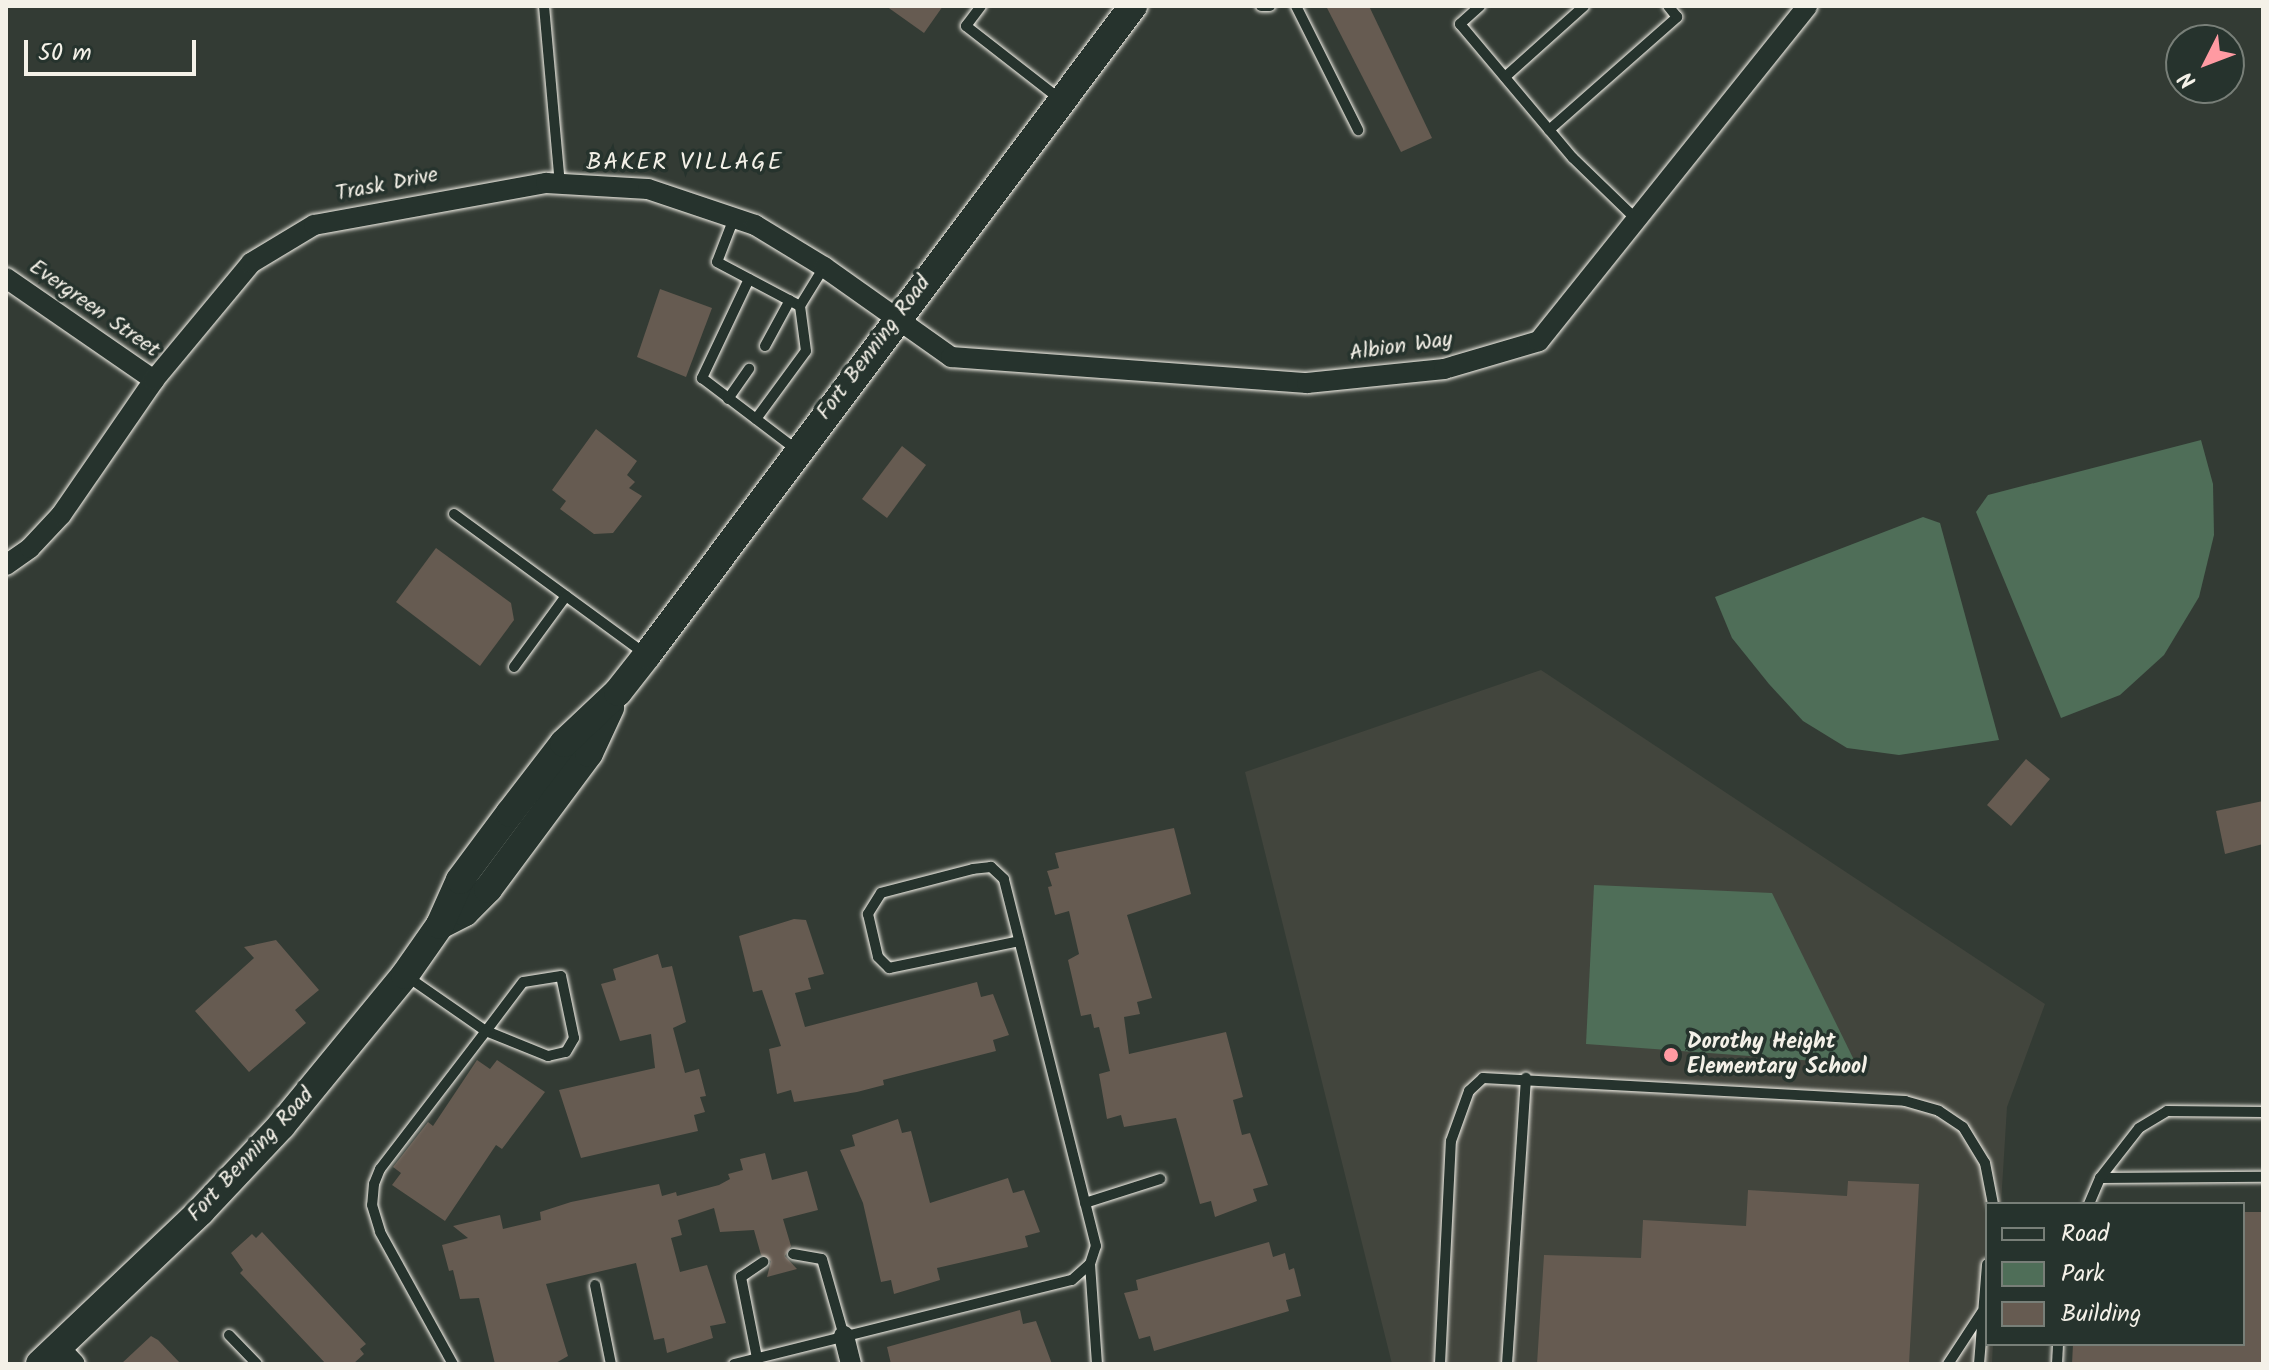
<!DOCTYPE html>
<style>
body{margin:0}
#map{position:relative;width:2269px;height:1370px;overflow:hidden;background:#333b34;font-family:Kalam,sans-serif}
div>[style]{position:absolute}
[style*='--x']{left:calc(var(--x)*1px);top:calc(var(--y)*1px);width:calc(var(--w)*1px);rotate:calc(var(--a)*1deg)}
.built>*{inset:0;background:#42453d}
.green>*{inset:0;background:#4f6e58}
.building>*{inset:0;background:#665b51}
.roads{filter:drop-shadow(0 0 2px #f4f1e8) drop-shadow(0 0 2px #f4f1e8)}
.lane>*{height:10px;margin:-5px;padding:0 5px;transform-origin:5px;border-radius:5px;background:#26332d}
.street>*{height:20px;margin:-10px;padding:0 10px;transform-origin:10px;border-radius:10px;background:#26332d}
.secondary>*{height:28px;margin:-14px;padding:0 14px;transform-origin:14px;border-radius:14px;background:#26332d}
.dots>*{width:22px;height:22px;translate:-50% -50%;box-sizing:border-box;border:4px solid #26332d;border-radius:50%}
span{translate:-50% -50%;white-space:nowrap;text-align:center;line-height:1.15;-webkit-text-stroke:7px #26332d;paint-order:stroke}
.street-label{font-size:22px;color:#f4f1e8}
.poi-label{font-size:22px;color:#f4f1e8;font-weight:700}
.left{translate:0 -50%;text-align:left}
.neighbourhood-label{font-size:24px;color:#f4f1e8;letter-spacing:2px}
.frame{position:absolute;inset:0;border:8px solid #f4f1e8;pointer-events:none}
.legend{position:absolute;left:1985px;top:1202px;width:260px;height:144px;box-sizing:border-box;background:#26332d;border:2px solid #787f78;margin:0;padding:10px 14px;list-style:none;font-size:24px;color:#f4f1e8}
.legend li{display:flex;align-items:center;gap:16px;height:40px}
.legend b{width:40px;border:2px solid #787f78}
.north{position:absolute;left:2165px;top:24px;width:80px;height:80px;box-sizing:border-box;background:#26332d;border:2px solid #787f78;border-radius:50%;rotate:228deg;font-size:22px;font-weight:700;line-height:32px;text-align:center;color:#f4f1e8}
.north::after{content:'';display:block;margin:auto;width:28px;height:36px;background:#ff9aa2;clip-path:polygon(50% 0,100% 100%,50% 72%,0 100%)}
.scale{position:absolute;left:24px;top:40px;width:172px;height:36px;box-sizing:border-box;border:4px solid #f4f1e8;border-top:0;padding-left:10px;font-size:24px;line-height:28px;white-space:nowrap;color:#f4f1e8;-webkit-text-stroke:6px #26332d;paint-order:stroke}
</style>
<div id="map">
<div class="built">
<i style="clip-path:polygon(1541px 670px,2045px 1004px,2007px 1107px,2001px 1204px,1987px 1204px,1987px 1344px,1993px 1344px,1992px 1364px,1392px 1364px,1245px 772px)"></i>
</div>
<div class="green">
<i style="clip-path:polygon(2201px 440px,2213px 484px,2214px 535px,2199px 597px,2164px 655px,2120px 695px,2061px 718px,1976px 512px,1988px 495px)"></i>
<i style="clip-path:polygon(1923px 517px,1940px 523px,1999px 740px,1899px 755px,1847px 748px,1803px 721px,1769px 684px,1732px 638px,1715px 597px)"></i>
<i style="clip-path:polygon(1594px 885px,1772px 893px,1856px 1064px,1586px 1044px)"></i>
</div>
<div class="building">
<i style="clip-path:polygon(886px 6px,943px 6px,924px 33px)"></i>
<i style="clip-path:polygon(1326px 6px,1369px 6px,1432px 138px,1401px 152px)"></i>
<i style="clip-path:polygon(660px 289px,712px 308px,686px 377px,637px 357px)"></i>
<i style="clip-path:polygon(596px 429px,637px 461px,627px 475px,635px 482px,629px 488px,642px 496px,613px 533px,594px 534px,560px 509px,566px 501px,552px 490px)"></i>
<i style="clip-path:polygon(902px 446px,926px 465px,887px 518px,862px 499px)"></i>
<i style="clip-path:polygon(436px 548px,511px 603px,514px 620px,480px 666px,396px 602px)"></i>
<i style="clip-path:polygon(2026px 759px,2050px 779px,2011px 826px,1987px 805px)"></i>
<i style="clip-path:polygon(2263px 801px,2263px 844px,2225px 854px,2216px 811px)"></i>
<i style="clip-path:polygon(1174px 828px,1191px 894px,1127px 915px,1152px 998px,1137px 1002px,1140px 1014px,1124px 1017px,1129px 1054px,1226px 1032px,1243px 1097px,1233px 1100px,1242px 1135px,1250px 1133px,1268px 1185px,1253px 1189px,1257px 1201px,1215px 1217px,1211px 1201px,1200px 1204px,1176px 1118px,1124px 1127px,1121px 1115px,1107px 1119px,1099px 1074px,1110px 1071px,1099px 1027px,1094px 1028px,1091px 1014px,1081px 1016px,1068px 960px,1079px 954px,1069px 911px,1055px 915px,1048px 887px,1052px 886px,1047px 871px,1059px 868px,1055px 853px)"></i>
<i style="clip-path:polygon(794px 919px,806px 920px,824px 974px,808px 978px,811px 989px,795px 993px,805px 1027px,977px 982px,981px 997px,993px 994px,1009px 1035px,993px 1040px,996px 1051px,883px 1080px,884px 1085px,857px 1092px,794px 1102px,791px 1090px,777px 1094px,769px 1049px,781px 1046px,762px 990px,753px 992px,739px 936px)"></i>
<i style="clip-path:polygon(276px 940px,319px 990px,295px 1010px,306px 1023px,249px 1072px,195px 1011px,254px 958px,244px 947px)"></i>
<i style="clip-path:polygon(658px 954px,662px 968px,672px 966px,686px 1022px,673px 1028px,685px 1073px,699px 1069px,706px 1096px,700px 1097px,705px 1112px,694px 1115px,698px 1131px,581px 1158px,559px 1090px,655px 1068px,651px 1034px,620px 1041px,601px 984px,616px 980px,613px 969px)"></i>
<i style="clip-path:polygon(477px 1060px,490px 1069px,497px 1060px,545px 1092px,502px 1149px,496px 1145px,445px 1221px,392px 1185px,401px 1173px,393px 1167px,428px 1122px,433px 1126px)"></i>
<i style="clip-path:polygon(898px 1119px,902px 1133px,911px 1131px,930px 1203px,1008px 1178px,1013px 1193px,1024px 1190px,1040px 1232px,1025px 1236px,1028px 1247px,937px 1268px,940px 1280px,894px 1294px,891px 1280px,881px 1282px,863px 1203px,840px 1150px,855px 1146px,852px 1135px)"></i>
<i style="clip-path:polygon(765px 1153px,772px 1180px,807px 1171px,818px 1210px,783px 1219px,791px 1246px,785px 1256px,797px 1269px,767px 1277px,771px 1261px,761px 1255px,754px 1230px,720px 1232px,714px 1208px,678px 1220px,682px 1235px,671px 1238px,680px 1272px,707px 1265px,726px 1323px,710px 1326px,713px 1338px,667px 1353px,664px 1338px,654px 1340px,636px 1263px,546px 1284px,568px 1356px,554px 1364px,495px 1364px,479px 1298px,460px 1299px,453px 1270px,449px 1271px,442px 1245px,468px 1238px,453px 1226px,500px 1215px,503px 1229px,541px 1220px,540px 1212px,571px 1202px,659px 1184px,662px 1196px,676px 1192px,677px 1196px,719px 1185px,730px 1179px,728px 1174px,743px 1170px,740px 1159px)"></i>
<i style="clip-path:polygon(1848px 1181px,1919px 1184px,1909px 1364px,1537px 1364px,1544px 1255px,1641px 1258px,1643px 1220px,1746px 1226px,1748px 1190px,1847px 1196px)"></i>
<i style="clip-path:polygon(2243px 1212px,2263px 1212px,2263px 1364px,2072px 1364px,2073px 1344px,2243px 1344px)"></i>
<i style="clip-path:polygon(262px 1232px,366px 1344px,360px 1349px,364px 1354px,353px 1364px,326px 1364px,240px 1273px,243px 1270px,231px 1253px,252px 1234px,256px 1238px)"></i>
<i style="clip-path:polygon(1269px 1242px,1273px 1257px,1285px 1253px,1289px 1270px,1294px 1268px,1301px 1296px,1286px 1300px,1289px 1311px,1154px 1351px,1150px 1336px,1139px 1339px,1124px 1293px,1138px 1290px,1136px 1280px)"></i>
<i style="clip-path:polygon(1020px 1310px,1023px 1324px,1036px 1321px,1052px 1364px,891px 1364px,887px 1347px)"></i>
<i style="clip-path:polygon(151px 1336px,158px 1340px,181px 1364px,121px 1364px)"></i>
</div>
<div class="roads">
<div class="lane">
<i style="--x:544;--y:6;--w:179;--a:84.9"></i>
<i style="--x:981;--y:6;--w:25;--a:127"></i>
<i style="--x:966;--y:26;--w:120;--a:37.9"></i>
<i style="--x:1261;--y:6;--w:9;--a:0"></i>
<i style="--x:1296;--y:6;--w:139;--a:63.4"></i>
<i style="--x:1480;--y:6;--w:27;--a:138"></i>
<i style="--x:1460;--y:24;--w:175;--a:49.9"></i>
<i style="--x:1573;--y:158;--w:89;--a:44.1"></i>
<i style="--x:1505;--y:77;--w:106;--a:-41.9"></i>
<i style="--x:1549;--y:130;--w:171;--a:-41.4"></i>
<i style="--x:1677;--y:17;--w:14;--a:-129"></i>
<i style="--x:734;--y:218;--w:47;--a:111.1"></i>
<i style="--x:717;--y:262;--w:94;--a:27.9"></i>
<i style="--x:800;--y:306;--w:46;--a:-58.4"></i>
<i style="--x:749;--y:279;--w:110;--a:115.4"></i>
<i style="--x:702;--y:378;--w:119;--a:37.2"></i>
<i style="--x:765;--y:346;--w:52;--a:-61.5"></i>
<i style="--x:728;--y:399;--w:37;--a:-55"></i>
<i style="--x:756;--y:419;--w:84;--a:-53.7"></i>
<i style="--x:806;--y:351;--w:45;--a:-97.6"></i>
<i style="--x:454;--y:514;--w:239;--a:36.2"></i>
<i style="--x:514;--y:667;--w:88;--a:-53.8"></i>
<i style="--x:405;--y:975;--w:98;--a:34.7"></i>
<i style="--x:486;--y:1031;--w:67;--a:22"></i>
<i style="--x:548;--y:1056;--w:18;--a:-13"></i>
<i style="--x:566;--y:1052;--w:16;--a:-60"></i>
<i style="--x:574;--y:1038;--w:63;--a:-101.8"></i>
<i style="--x:561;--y:976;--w:38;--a:171"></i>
<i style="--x:523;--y:982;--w:61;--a:127.1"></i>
<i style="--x:486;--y:1031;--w:174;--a:127.5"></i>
<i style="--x:380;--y:1169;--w:16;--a:112"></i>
<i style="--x:374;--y:1184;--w:21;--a:95"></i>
<i style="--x:372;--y:1205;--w:28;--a:73"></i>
<i style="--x:380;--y:1232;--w:151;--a:61.1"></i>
<i style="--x:2100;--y:1178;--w:163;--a:-0.4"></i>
<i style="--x:1085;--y:1203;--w:79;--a:-17.7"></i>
<i style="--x:2089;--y:1204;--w:28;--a:-67"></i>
<i style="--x:2100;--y:1178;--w:63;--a:-52"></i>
<i style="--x:2139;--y:1128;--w:33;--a:-31"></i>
<i style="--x:2167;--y:1111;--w:96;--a:0.6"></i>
<i style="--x:793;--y:1254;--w:29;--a:10"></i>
<i style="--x:822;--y:1259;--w:80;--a:74.1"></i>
<i style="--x:1090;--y:1264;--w:100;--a:86"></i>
<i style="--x:595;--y:1285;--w:81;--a:78.6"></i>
<i style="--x:229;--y:1335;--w:40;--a:46"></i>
<i style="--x:757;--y:1358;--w:83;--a:-101.2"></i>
<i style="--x:741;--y:1277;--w:27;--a:-34"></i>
<i style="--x:734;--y:1364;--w:348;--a:-14"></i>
<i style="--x:1072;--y:1280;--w:24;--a:-42"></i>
<i style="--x:1090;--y:1264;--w:19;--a:-72"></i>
<i style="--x:1096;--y:1246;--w:378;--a:-104.1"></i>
<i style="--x:1004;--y:879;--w:18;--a:-137"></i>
<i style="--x:991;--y:867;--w:18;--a:174"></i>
<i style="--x:973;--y:869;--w:95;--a:165.4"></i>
<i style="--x:881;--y:893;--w:25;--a:122"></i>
<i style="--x:868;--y:914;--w:44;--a:76.9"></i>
<i style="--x:878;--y:957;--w:16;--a:45"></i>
<i style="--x:889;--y:968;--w:133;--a:-11.7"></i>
<i style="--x:1440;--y:1364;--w:223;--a:-87.2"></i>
<i style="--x:1451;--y:1141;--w:53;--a:-70.2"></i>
<i style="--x:1469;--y:1091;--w:19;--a:-43"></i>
<i style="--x:1483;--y:1078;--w:423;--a:3.1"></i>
<i style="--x:1905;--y:1101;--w:35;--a:16"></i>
<i style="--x:1939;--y:1111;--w:29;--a:34"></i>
<i style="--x:1963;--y:1127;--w:42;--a:58.6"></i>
<i style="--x:1985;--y:1163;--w:42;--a:79"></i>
<i style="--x:1507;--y:1364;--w:287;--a:-86.2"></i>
<i style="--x:1948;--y:1364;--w:62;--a:-56.8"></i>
<i style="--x:1979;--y:1364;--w:100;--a:-85.4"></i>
<i style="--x:2057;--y:1364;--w:20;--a:-87"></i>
</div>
<div class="street">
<i style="--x:6;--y:278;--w:180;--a:34.6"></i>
<i style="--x:6;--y:565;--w:29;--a:-35"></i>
<i style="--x:30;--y:548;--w:45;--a:-46.8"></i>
<i style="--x:61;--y:515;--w:164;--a:-55.4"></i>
<i style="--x:154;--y:380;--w:152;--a:-50.3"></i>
<i style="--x:251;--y:263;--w:74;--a:-31.1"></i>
<i style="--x:314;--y:225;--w:236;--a:-10.3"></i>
<i style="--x:546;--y:183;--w:102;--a:3.4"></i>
<i style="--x:648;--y:189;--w:113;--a:18.6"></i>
<i style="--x:755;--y:225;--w:81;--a:31.3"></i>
<i style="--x:824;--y:267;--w:156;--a:35.3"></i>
<i style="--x:951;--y:357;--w:357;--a:4.2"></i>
<i style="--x:1307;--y:383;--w:138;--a:-5.8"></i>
<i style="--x:1444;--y:369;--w:99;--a:-16.4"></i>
<i style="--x:1539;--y:341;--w:429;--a:-51.3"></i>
<i style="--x:844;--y:1336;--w:29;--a:76"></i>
<i style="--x:59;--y:1347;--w:23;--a:47"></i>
</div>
<div class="secondary">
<i style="--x:440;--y:925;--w:28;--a:-27"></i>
<i style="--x:465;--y:912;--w:33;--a:-45"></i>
<i style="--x:488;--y:889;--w:169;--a:-53.4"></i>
<i style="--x:589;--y:753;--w:50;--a:-65"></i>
<i style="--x:40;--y:1364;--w:222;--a:-43.5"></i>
<i style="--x:201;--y:1211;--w:117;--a:-46.7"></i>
<i style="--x:281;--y:1126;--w:195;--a:-50.6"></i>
<i style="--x:405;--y:975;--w:61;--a:-55"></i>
<i style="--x:440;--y:925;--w:49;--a:-66"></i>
<i style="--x:460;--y:880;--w:84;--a:-53.3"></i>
<i style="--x:510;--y:813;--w:88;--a:-52.4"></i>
<i style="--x:564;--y:743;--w:74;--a:-43.4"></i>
<i style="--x:618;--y:692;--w:47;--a:-51.9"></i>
<i style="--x:647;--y:655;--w:811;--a:-53.17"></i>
</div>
</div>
<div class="dots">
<i style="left:1671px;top:1055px;background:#ff9aa2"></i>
</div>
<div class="street-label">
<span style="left:387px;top:185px;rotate:-11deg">Trask Drive</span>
<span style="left:94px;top:309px;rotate:35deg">Evergreen Street</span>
<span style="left:1401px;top:347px;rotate:-8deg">Albion Way</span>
<span style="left:874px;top:348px;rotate:-53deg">Fort Benning Road</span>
<span style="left:251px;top:1155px;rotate:-47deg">Fort Benning Road</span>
</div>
<div class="poi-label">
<span class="left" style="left:1687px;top:1055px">Dorothy Height<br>Elementary School</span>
</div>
<div class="neighbourhood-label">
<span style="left:685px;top:163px">BAKER VILLAGE</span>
</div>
<div class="frame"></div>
<ul class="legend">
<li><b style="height:10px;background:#26332d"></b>Road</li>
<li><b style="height:22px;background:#4f6e58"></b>Park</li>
<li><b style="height:22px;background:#665b51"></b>Building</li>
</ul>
<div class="north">N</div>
<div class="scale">50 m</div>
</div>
